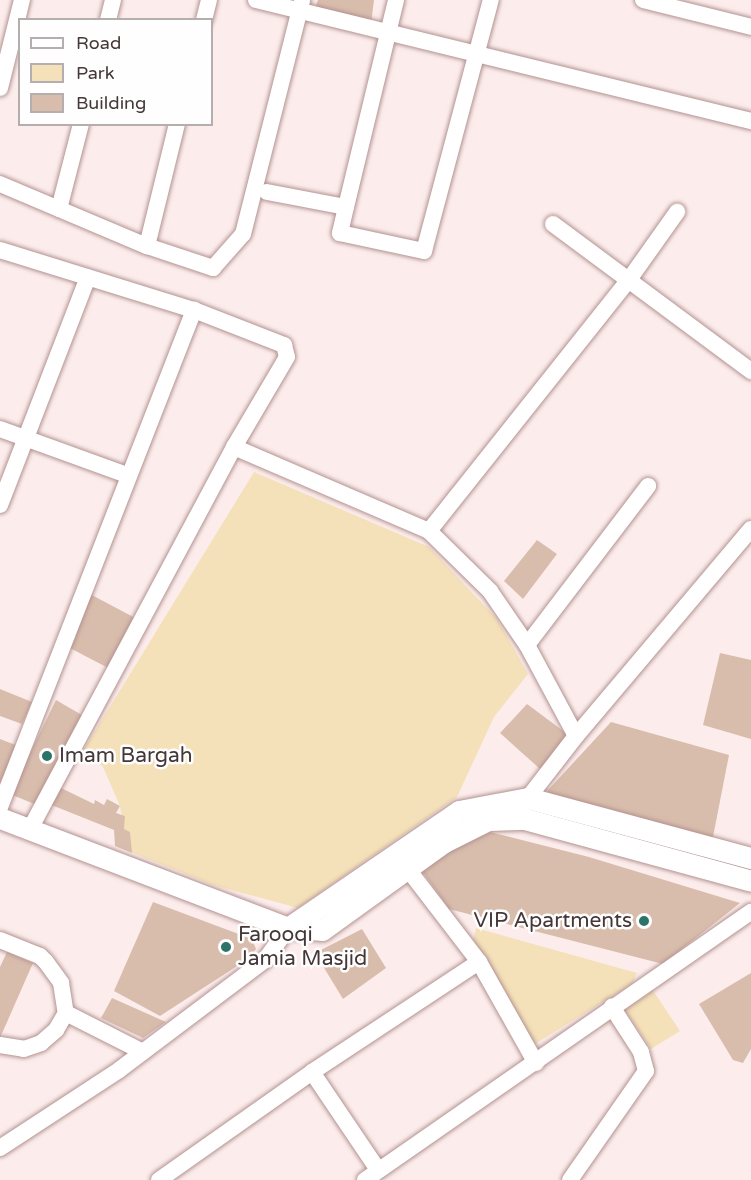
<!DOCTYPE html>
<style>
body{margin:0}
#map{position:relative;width:751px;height:1180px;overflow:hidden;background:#fcedec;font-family:"Varela Round",sans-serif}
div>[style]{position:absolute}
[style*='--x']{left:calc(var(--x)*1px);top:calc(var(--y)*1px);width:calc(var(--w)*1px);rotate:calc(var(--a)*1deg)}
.green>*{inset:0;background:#f4e1b9}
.building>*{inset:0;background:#d9bdac}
.roads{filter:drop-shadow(0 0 2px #b39291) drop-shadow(0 0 2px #b39291)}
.minor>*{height:16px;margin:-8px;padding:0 8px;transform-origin:8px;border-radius:8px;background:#fff}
.tertiary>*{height:21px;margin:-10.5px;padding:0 10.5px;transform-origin:10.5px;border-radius:10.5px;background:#fff}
.dots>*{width:16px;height:16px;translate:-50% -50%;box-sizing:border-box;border:3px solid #fefefe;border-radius:50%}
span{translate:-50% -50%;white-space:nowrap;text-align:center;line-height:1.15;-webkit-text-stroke:5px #fefefe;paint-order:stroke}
.poi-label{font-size:21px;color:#453737}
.left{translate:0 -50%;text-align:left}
.right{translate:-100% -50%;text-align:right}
.legend{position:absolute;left:18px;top:18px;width:195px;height:108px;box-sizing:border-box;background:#fefefe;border:2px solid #b4aeae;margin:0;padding:8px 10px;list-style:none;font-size:18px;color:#453737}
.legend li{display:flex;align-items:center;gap:12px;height:30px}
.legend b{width:30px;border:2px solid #b4aeae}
</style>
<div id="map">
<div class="green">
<i style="clip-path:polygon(254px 472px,429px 547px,497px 619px,528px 674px,494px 717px,457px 797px,298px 908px,213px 885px,128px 851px,120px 806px,103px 767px,84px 749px)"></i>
<i style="clip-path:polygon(476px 928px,637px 973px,632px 984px,530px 1047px,472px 944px)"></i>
<i style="clip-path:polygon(652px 989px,680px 1031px,651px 1049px,621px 1004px)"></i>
</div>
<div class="building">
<i style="clip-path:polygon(318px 0,374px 0,371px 24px,314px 10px)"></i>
<i style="clip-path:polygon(537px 540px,557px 554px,523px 599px,504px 581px)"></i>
<i style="clip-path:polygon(88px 593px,139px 620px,112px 670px,68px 647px)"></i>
<i style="clip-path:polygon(720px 653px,751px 660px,751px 739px,703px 725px)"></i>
<i style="clip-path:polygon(0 689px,32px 702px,22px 724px,0 716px)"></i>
<i style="clip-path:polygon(56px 700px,87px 718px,39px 806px,10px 794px)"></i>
<i style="clip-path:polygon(527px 704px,570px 736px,540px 769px,500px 733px)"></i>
<i style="clip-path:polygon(611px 722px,729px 755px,712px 842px,550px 805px,548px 790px)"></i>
<i style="clip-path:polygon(0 739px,18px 746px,0 784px)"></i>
<i style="clip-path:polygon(57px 786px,94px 804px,95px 800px,104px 805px,107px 799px,120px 806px,116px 813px,125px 816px,124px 829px,130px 832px,132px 853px,115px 846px,114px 830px,49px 804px)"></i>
<i style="clip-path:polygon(482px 830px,589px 857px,740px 903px,663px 964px,449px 909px,422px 871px)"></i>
<i style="clip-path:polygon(153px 902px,252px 939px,256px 949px,251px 957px,160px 1016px,114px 991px)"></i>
<i style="clip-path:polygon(362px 929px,386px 968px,343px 999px,315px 953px)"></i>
<i style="clip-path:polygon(7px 952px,33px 963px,0 1038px,0 967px)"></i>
<i style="clip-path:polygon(751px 973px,751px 1049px,743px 1063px,733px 1060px,699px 1004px)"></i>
<i style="clip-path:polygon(112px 998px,166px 1022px,143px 1038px,101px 1018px)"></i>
</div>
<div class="roads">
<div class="minor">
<i style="--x:256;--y:0;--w:510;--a:13.74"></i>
<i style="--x:643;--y:0;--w:111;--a:14"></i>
<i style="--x:108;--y:20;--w:21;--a:-76"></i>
<i style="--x:204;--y:20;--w:21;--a:-76"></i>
<i style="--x:0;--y:88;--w:91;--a:-76"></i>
<i style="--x:0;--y:184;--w:160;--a:22.9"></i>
<i style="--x:147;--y:246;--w:70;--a:18.4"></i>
<i style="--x:213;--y:268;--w:45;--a:-48.6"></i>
<i style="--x:243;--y:234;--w:241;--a:-75.8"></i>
<i style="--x:267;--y:192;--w:80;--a:10.8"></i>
<i style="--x:346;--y:207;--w:27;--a:103"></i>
<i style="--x:340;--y:233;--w:86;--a:12.1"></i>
<i style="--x:424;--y:251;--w:260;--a:-75.1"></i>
<i style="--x:346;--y:207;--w:213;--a:-76.4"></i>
<i style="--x:59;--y:209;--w:88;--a:-75.5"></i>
<i style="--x:553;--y:224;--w:247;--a:36.6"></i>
<i style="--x:147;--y:246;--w:126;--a:-76.2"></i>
<i style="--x:0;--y:250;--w:203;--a:17.2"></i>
<i style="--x:0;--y:429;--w:135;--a:19.9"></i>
<i style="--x:234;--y:447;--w:212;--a:23.3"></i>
<i style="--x:429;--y:531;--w:86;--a:44.5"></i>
<i style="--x:490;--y:591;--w:65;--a:55.6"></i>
<i style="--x:527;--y:645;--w:103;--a:61.7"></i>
<i style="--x:576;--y:736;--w:78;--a:127.7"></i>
<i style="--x:0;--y:505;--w:244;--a:-68.9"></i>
<i style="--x:429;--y:531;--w:320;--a:-51.5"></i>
<i style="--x:628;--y:281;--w:85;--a:-54.6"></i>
<i style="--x:527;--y:645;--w:200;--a:-52.7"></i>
<i style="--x:576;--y:736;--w:271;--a:-49.8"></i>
<i style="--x:0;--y:807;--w:534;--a:-68.68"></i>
<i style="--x:194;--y:310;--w:97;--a:21.3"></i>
<i style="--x:284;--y:345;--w:12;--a:76"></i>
<i style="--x:287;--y:357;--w:104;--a:120.5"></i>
<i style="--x:234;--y:447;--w:433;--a:118.1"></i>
<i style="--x:400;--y:859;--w:130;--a:52.5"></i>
<i style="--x:479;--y:962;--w:116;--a:60.6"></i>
<i style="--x:0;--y:940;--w:43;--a:21.8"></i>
<i style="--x:40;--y:956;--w:8;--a:45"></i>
<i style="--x:46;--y:962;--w:26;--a:54"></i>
<i style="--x:61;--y:983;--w:30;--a:81"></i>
<i style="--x:0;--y:1045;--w:24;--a:9"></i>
<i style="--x:24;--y:1049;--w:18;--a:-19"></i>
<i style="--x:41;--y:1043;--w:20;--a:-41"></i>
<i style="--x:56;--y:1030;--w:20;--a:-60"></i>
<i style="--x:66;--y:1013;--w:86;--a:26.9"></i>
<i style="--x:312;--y:1072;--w:118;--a:56"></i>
<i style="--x:0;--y:1148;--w:142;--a:-33.2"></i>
<i style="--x:119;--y:1070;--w:183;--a:-37"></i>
<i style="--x:265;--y:960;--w:39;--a:-54"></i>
<i style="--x:159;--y:1180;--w:187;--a:-35.2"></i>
<i style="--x:312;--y:1072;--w:200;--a:-33.4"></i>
<i style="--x:365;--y:1180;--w:470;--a:-34.8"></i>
<i style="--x:570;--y:1180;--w:133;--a:-55.1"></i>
<i style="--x:646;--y:1071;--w:20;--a:-105"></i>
<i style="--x:641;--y:1052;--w:54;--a:-122.8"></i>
</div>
<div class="tertiary">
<i style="--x:0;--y:818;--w:308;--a:20.9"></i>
<i style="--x:288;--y:928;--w:34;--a:3"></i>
<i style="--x:322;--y:930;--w:150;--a:-35.8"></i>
<i style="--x:444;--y:842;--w:49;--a:-26.6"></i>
<i style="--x:488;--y:820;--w:37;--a:-2"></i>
<i style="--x:525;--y:819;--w:234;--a:15.3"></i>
<i style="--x:288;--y:928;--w:207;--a:-34.4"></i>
<i style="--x:459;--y:811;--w:70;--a:-10.7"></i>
<i style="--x:528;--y:798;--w:231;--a:15.1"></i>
</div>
</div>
<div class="dots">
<i style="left:47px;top:756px;background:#2c7368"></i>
<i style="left:644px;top:921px;background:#2c7368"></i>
<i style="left:226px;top:947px;background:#2c7368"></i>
</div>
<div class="poi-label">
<span class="left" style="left:59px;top:756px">Imam Bargah</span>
<span class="right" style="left:632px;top:921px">VIP Apartments</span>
<span class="left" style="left:238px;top:947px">Farooqi<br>Jamia Masjid</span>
</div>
<ul class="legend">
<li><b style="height:8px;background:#fff"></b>Road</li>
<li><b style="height:16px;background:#f4e1b9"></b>Park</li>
<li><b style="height:16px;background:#d9bdac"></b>Building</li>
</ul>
</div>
